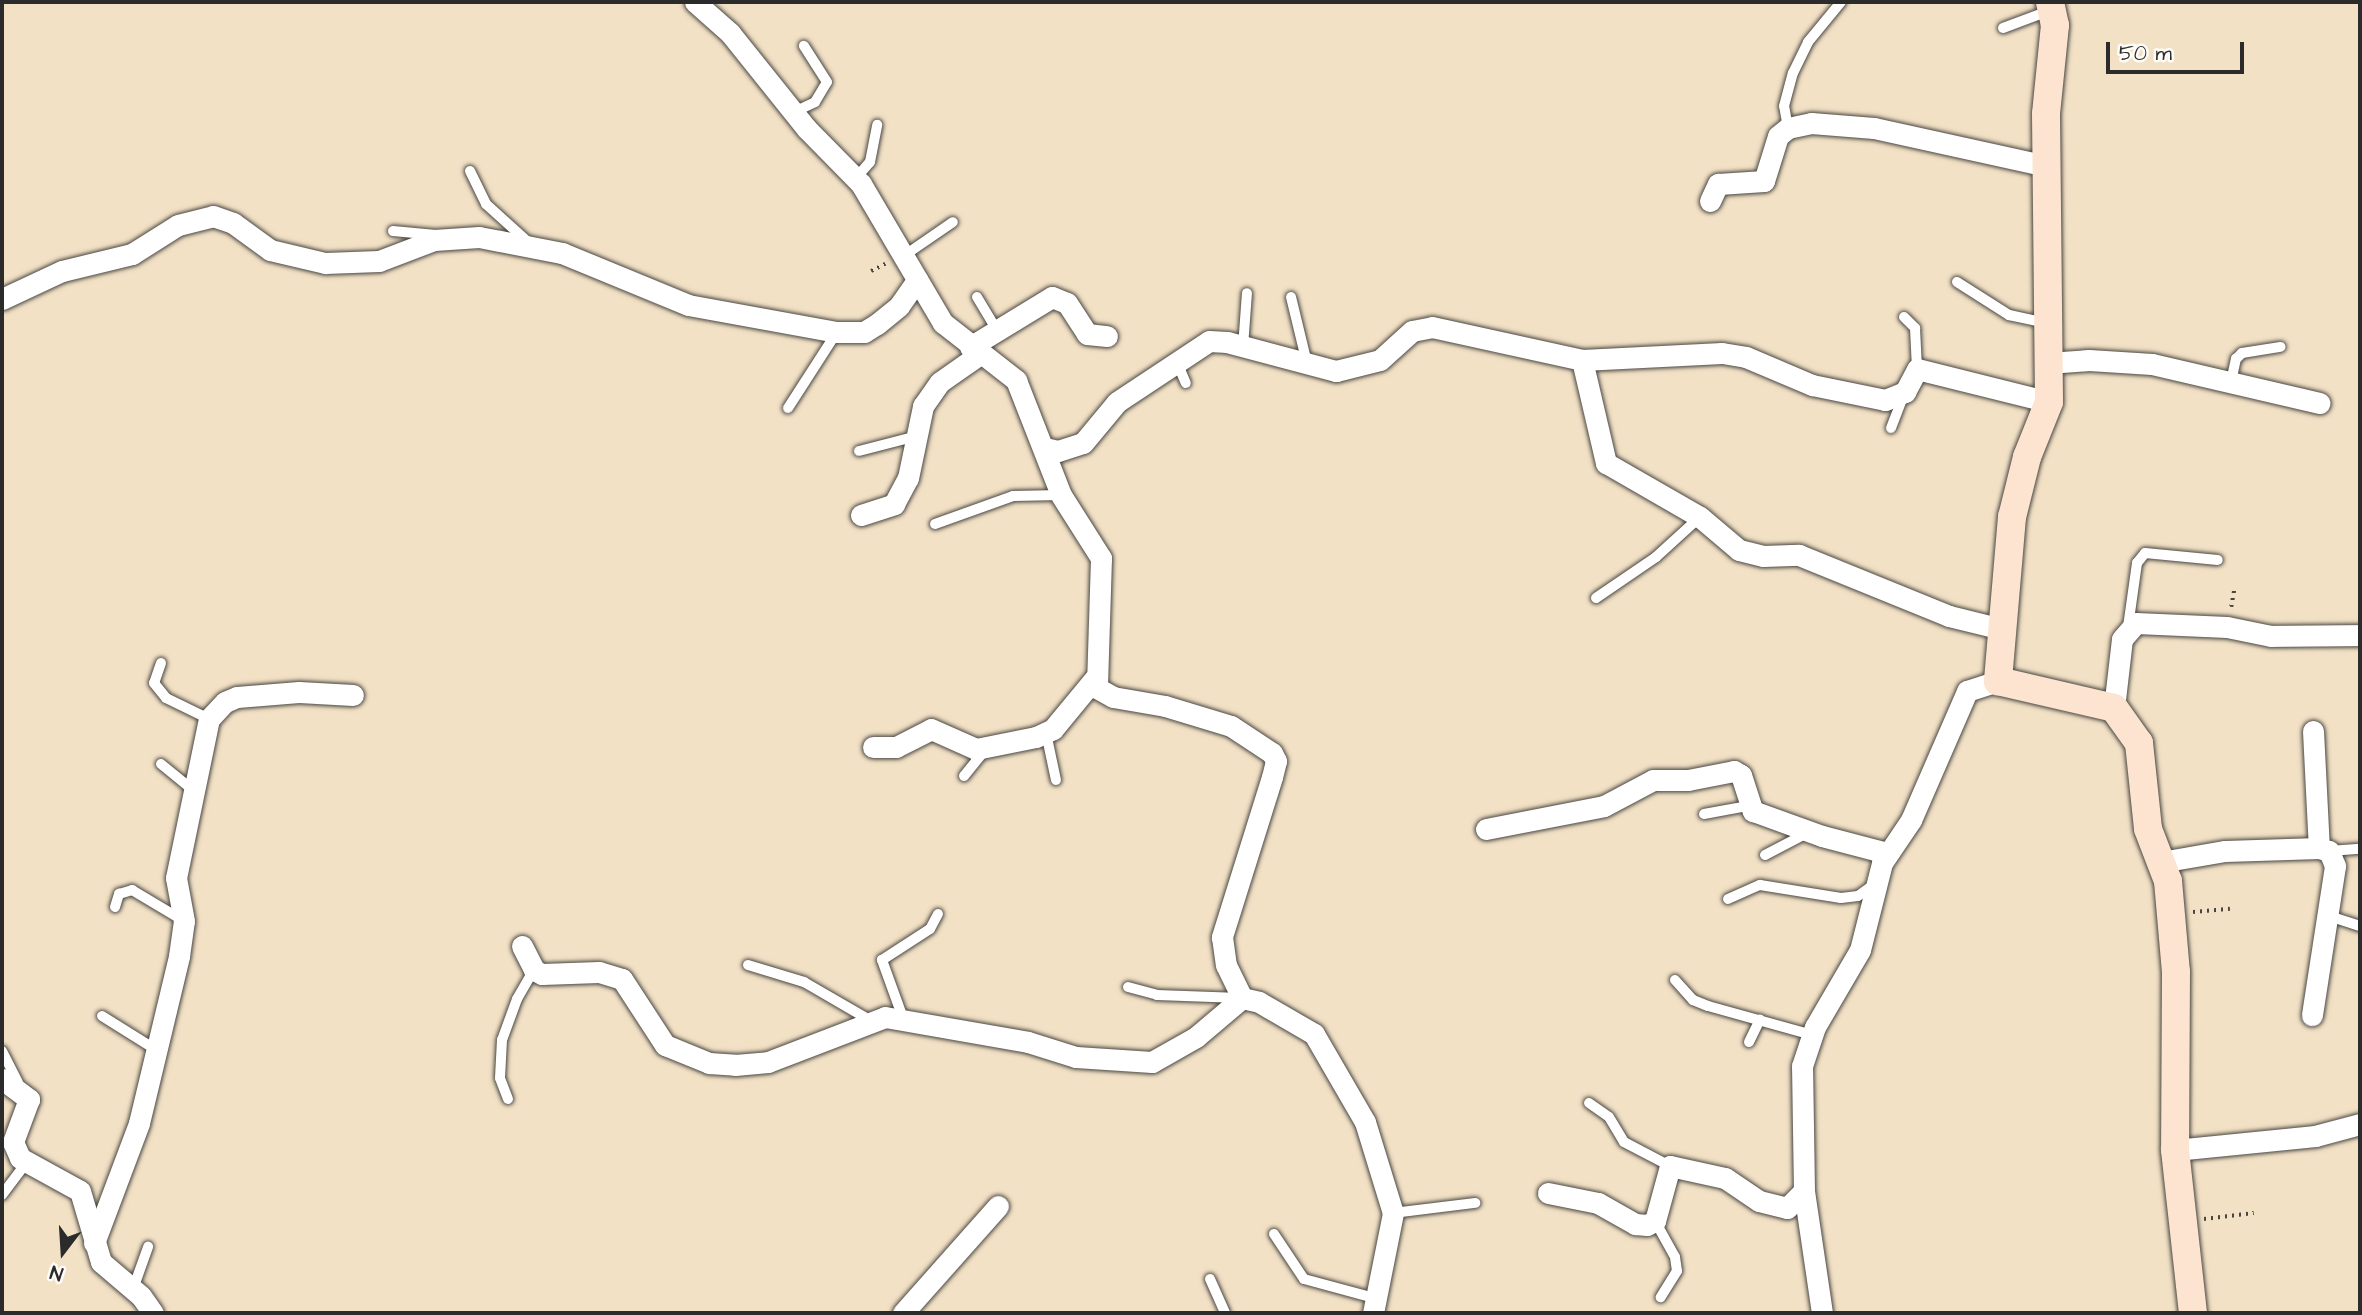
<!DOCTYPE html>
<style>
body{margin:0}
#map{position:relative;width:2362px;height:1315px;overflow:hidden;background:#f2e1c5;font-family:"Architects Daughter",sans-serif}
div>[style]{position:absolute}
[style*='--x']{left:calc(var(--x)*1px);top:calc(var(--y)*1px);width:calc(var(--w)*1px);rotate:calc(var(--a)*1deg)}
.path>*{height:3.5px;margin-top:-1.75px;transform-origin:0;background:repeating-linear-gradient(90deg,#494642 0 2px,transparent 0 7px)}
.roads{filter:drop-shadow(0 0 2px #494642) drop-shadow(0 0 2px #494642)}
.lane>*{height:10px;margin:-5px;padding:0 5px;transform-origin:5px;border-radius:5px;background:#fff}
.street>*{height:21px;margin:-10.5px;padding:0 10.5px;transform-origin:10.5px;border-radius:10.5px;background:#fff}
.secondary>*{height:28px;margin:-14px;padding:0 14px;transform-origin:14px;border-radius:14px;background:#fde4d0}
span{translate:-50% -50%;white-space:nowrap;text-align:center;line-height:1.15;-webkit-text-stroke:5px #fdfcf7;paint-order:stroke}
.frame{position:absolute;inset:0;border:4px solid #2b2b2b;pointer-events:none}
.north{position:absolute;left:28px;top:1217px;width:70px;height:70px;-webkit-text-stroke:5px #fdfcf7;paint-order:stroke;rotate:197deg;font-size:19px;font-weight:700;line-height:28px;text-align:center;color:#2b2b2b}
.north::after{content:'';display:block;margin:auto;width:24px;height:32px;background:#2b2b2b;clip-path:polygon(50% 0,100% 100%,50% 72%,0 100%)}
.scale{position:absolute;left:2106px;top:42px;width:138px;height:32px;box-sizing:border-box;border:4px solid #2b2b2b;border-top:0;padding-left:9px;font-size:21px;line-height:24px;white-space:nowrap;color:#2b2b2b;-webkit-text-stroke:5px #fdfcf7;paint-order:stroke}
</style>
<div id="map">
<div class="path">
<i style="--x:871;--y:271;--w:16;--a:-27"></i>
<i style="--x:2231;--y:607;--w:17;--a:-80"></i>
<i style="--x:2193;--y:912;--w:37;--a:-5"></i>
<i style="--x:2204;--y:1219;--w:50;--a:-6.8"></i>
</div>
<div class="roads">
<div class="lane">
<i style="--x:2003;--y:28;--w:51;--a:-20.6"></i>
<i style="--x:794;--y:112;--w:23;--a:-25"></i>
<i style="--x:815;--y:102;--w:23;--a:-59"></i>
<i style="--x:827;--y:82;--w:43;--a:-122.6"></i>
<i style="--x:1788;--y:128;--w:22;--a:-100"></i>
<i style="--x:1784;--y:106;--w:34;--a:-75"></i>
<i style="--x:1793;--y:73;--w:34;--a:-64"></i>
<i style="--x:1808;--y:42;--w:52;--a:-50.5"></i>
<i style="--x:470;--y:171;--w:37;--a:64"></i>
<i style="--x:486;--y:204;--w:57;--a:42.1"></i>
<i style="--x:856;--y:178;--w:21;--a:-49"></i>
<i style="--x:870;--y:162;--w:38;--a:-79"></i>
<i style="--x:393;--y:231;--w:43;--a:5.3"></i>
<i style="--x:905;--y:255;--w:58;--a:-34.5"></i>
<i style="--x:1957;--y:282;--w:62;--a:32.4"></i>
<i style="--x:2009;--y:315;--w:40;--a:12"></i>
<i style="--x:977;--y:297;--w:37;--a:59"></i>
<i style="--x:1291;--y:297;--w:68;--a:76.4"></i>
<i style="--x:1904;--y:317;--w:16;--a:45"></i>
<i style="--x:1915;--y:328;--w:41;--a:87.2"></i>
<i style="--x:1243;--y:347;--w:54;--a:-85.8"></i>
<i style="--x:1176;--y:360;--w:25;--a:67"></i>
<i style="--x:2231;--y:382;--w:24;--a:-78"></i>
<i style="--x:2236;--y:359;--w:8;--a:-45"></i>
<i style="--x:2242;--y:353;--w:39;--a:-9"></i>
<i style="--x:788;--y:408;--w:90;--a:-57.2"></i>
<i style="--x:1891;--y:428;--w:39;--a:-69"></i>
<i style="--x:859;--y:451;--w:56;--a:-14.5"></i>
<i style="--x:935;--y:524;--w:83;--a:-19.7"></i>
<i style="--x:1013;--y:496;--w:48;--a:-1.2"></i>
<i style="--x:1596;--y:598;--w:73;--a:-34.3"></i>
<i style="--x:1656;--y:557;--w:59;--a:-42.3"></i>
<i style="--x:2128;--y:627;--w:65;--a:-82"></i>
<i style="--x:2137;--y:563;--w:13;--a:-51"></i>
<i style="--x:2145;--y:553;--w:73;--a:5.5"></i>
<i style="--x:161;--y:663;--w:21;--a:109"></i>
<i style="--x:154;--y:683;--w:19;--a:51"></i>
<i style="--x:166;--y:698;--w:48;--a:26"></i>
<i style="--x:1046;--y:733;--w:48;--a:78"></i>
<i style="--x:161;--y:764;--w:43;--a:39.3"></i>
<i style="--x:964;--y:776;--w:33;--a:-51"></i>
<i style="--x:1704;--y:814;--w:45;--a:-10.3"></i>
<i style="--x:2329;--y:851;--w:31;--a:-4"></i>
<i style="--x:1765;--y:855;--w:50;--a:-27.6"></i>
<i style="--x:1728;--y:899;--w:35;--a:-24"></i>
<i style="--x:1760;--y:885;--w:82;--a:9.1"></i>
<i style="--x:1841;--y:898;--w:17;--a:-7"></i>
<i style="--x:1858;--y:896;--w:17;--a:-36"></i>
<i style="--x:115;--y:907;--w:14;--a:-73"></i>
<i style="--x:119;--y:894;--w:14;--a:-17"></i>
<i style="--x:132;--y:890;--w:61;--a:30.8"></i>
<i style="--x:2326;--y:915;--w:36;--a:18"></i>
<i style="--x:748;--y:965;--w:59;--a:16.9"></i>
<i style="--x:804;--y:982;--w:80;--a:30.1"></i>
<i style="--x:1675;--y:980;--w:27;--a:48"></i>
<i style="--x:1693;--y:1000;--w:16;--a:22"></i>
<i style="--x:1708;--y:1006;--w:105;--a:15.5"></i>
<i style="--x:1809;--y:1034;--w:4;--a:-45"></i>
<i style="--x:1128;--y:987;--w:30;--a:15"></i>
<i style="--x:1157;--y:995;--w:83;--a:2.1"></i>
<i style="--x:102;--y:1016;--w:66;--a:32"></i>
<i style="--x:903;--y:1018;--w:62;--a:-109.9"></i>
<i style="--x:882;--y:960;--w:57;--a:-32.9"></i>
<i style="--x:930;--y:929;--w:17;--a:-62"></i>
<i style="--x:1749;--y:1042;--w:25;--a:-64"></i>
<i style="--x:2;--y:1051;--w:35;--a:63"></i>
<i style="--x:508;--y:1099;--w:22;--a:-111"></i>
<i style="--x:500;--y:1078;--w:38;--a:-87"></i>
<i style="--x:502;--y:1040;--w:44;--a:-69.9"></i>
<i style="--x:517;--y:999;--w:34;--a:-60"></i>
<i style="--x:1589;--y:1103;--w:24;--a:35"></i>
<i style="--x:1609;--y:1117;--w:29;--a:59"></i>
<i style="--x:1624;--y:1142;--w:52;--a:27.6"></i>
<i style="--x:2;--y:1195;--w:40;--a:-53"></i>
<i style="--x:1393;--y:1213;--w:83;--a:-7"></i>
<i style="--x:1655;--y:1221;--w:41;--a:60.9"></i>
<i style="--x:1675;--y:1257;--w:14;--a:82"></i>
<i style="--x:1677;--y:1271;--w:31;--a:122"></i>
<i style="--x:1274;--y:1234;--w:54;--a:56.3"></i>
<i style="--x:1304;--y:1279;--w:77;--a:15.1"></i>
<i style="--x:1210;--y:1279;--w:37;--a:66"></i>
<i style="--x:133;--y:1289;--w:45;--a:-70.3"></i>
</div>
<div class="street">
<i style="--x:695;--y:2;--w:47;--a:41.5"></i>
<i style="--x:730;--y:33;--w:123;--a:51.3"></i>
<i style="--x:807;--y:129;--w:77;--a:45.5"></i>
<i style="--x:861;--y:184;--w:161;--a:59.5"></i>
<i style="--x:943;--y:323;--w:93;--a:38"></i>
<i style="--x:1016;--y:380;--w:123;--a:68.6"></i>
<i style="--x:1061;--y:495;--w:75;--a:57.6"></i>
<i style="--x:1101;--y:558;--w:130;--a:91.8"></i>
<i style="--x:1097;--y:688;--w:18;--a:29"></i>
<i style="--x:1113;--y:697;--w:53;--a:9.8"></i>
<i style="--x:1165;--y:706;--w:69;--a:16.9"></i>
<i style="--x:1231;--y:726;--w:49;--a:33.4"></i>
<i style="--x:1272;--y:753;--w:9;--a:63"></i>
<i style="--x:1276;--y:761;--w:16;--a:104"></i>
<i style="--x:1272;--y:777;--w:168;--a:107.4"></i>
<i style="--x:1222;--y:937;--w:28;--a:82"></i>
<i style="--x:1226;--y:965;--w:37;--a:64"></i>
<i style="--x:1710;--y:201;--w:19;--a:-65"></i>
<i style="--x:1718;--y:184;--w:46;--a:-3.7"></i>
<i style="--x:1764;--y:181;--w:47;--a:-72.7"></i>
<i style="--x:1778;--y:136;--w:13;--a:-39"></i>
<i style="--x:1788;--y:128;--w:24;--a:-12"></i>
<i style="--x:1811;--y:123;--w:63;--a:4.5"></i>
<i style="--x:1874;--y:128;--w:177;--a:12.4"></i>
<i style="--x:2;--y:299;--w:66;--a:-25"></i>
<i style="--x:62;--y:271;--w:72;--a:-13.7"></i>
<i style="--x:132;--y:254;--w:54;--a:-32.2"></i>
<i style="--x:178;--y:225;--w:36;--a:-14"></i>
<i style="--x:213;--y:216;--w:21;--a:19"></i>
<i style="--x:233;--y:223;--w:46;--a:36.1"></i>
<i style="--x:270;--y:250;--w:57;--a:13.3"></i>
<i style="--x:325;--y:263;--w:54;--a:-2.1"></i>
<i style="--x:379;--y:261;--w:59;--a:-20.9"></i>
<i style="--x:434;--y:240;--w:45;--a:-3.8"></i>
<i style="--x:479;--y:237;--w:85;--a:10.9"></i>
<i style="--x:562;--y:253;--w:136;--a:22.4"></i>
<i style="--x:688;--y:305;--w:151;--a:10.3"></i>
<i style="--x:837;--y:332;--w:27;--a:0"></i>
<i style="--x:864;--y:332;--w:15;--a:-32"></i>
<i style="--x:877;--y:324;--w:28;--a:-39"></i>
<i style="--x:899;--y:306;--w:32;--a:-55"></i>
<i style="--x:970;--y:347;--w:96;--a:-31.4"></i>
<i style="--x:1052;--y:297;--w:16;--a:22"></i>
<i style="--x:1067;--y:303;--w:37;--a:57"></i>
<i style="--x:1087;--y:334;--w:20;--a:6"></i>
<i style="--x:1582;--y:360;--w:140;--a:-2.9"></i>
<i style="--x:1722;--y:353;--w:24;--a:9"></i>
<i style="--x:1746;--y:357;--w:72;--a:23"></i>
<i style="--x:1812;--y:385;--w:75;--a:11.6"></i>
<i style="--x:1885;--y:400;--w:22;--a:-22"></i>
<i style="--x:1905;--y:392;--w:26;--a:-62"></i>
<i style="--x:1917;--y:369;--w:136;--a:14"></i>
<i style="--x:2048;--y:363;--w:41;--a:-4.2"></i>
<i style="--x:2089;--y:360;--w:63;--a:3.6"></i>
<i style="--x:2152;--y:364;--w:172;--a:13.1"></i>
<i style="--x:1045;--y:448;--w:13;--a:13"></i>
<i style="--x:1058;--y:451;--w:26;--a:-18"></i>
<i style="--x:1083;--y:443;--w:53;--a:-50.3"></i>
<i style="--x:1117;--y:402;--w:110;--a:-33.5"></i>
<i style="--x:1209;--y:341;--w:18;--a:3"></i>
<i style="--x:1227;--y:342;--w:113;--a:14.9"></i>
<i style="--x:1336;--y:371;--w:45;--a:-14"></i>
<i style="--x:1380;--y:360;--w:43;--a:-42.2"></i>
<i style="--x:1412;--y:331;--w:20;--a:-11"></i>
<i style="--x:1432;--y:327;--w:154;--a:12.4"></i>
<i style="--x:1582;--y:360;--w:106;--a:76.9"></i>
<i style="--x:1606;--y:463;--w:108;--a:29.9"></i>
<i style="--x:1700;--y:517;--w:51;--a:40.2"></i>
<i style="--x:1739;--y:550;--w:25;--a:14"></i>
<i style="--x:1763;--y:556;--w:36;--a:-2"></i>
<i style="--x:1799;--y:555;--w:162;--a:22.1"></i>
<i style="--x:1949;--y:616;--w:55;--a:13.8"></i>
<i style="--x:861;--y:515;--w:35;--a:-18"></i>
<i style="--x:894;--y:504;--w:30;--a:-62"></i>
<i style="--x:908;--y:478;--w:74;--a:-78.2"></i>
<i style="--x:923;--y:406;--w:29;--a:-55"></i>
<i style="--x:940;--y:382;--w:49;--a:-35"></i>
<i style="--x:2114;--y:708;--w:69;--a:-83.4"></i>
<i style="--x:2122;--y:639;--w:21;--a:-49"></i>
<i style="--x:2136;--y:623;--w:91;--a:2.5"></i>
<i style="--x:2227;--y:627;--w:45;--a:11.6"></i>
<i style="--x:2271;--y:636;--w:89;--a:-0.6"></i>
<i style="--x:2313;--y:731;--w:117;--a:87.1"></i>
<i style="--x:873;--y:747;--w:23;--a:0"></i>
<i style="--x:896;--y:747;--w:39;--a:-27"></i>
<i style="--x:931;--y:729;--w:49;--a:24"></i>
<i style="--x:976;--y:749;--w:61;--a:-11.3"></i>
<i style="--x:1036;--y:737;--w:19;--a:-25"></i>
<i style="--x:1053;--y:729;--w:66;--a:-50.5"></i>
<i style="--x:1486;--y:829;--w:120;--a:-11"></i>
<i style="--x:1604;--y:806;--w:55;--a:-28"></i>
<i style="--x:1653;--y:780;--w:35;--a:0"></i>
<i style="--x:1688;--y:780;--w:47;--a:-11.1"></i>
<i style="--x:1734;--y:771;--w:8;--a:30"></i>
<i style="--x:1741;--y:775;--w:38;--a:72"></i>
<i style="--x:1753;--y:811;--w:73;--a:19.9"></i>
<i style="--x:1822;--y:836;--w:67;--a:14.7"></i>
<i style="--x:2161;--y:862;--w:65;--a:-9.8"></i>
<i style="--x:2225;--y:851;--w:94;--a:-1.8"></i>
<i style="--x:2319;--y:848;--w:10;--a:17"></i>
<i style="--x:2329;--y:851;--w:16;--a:68"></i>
<i style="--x:2335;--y:866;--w:151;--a:98.8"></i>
<i style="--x:522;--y:946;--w:27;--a:63"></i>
<i style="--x:534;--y:970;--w:9;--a:27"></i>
<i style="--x:542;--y:974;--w:57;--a:-2"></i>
<i style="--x:599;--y:972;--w:24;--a:17"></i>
<i style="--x:622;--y:979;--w:79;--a:56.9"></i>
<i style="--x:665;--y:1045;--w:48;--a:22.2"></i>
<i style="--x:709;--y:1063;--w:26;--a:4"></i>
<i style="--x:735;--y:1065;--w:33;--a:-5"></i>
<i style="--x:768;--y:1062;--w:125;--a:-21"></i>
<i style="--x:885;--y:1017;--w:145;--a:9.9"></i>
<i style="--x:1028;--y:1042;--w:50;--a:17.4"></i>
<i style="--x:1076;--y:1057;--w:76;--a:3.8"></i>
<i style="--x:1152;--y:1062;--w:51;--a:-29.6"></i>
<i style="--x:1196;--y:1037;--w:60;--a:-40.3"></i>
<i style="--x:1242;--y:998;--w:17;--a:13"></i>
<i style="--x:1259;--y:1002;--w:64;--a:30.2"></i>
<i style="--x:1314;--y:1034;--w:102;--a:59.9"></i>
<i style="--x:1365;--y:1122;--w:95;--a:72.9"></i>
<i style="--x:1393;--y:1213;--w:102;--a:101.3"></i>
<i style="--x:2;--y:1079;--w:34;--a:37"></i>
<i style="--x:29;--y:1099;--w:46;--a:110.4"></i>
<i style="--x:13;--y:1142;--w:17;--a:66"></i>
<i style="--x:20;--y:1158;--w:68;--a:28.8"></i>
<i style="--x:80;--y:1191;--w:74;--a:73.5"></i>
<i style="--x:101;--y:1262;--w:52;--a:40.4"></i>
<i style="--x:141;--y:1296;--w:21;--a:55"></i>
<i style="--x:2175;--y:1150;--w:141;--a:-5.7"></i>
<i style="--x:2315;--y:1136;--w:47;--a:-14.9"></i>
<i style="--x:1548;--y:1193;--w:51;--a:11.3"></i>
<i style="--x:1598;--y:1203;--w:43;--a:29.6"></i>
<i style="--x:1635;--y:1224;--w:12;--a:5"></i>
<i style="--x:1647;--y:1225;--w:9;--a:-27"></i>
<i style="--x:1655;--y:1221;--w:57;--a:-74.7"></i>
<i style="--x:1670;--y:1166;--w:56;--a:12.3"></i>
<i style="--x:1725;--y:1178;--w:41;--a:34.1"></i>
<i style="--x:1759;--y:1201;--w:29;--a:14"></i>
<i style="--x:1787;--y:1208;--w:24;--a:-45"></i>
<i style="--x:94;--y:1243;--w:128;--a:-69.4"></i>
<i style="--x:139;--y:1123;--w:172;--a:-76.5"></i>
<i style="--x:179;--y:956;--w:35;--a:-82"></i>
<i style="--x:184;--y:921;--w:44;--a:-100.5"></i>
<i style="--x:176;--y:878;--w:162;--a:-78.3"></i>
<i style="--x:209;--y:719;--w:23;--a:-47"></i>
<i style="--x:225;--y:702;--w:13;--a:-23"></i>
<i style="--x:237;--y:697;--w:62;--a:-4.6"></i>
<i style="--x:299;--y:692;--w:54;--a:3.2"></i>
<i style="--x:903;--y:1313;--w:143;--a:-48.4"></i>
<i style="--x:1822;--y:1313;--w:123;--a:-98.4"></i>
<i style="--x:1804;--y:1191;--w:125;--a:-90.9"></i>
<i style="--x:1802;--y:1066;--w:41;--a:-71.6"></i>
<i style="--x:1815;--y:1027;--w:89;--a:-59.7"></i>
<i style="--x:1860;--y:950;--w:90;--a:-75.8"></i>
<i style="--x:1882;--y:863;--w:52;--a:-56"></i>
<i style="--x:1911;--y:820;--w:141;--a:-66.5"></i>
<i style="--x:1967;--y:691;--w:33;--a:-18"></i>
</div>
<div class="secondary">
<i style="--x:2050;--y:2;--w:24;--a:78"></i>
<i style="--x:2055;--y:25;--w:89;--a:95.8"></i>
<i style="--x:2046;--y:114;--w:288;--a:89.4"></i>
<i style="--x:2049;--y:402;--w:59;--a:111.8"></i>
<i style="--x:2027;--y:457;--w:62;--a:104"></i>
<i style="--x:2012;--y:517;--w:165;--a:94.9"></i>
<i style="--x:1998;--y:681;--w:119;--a:13.1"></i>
<i style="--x:2114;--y:708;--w:43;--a:54.5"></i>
<i style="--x:2139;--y:743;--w:86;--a:84"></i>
<i style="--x:2148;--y:829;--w:56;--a:69"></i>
<i style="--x:2168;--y:881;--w:91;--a:85"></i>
<i style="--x:2176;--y:972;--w:178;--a:90.3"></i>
<i style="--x:2175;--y:1150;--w:164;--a:83.7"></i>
</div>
</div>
<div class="frame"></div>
<div class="north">N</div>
<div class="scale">50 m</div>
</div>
